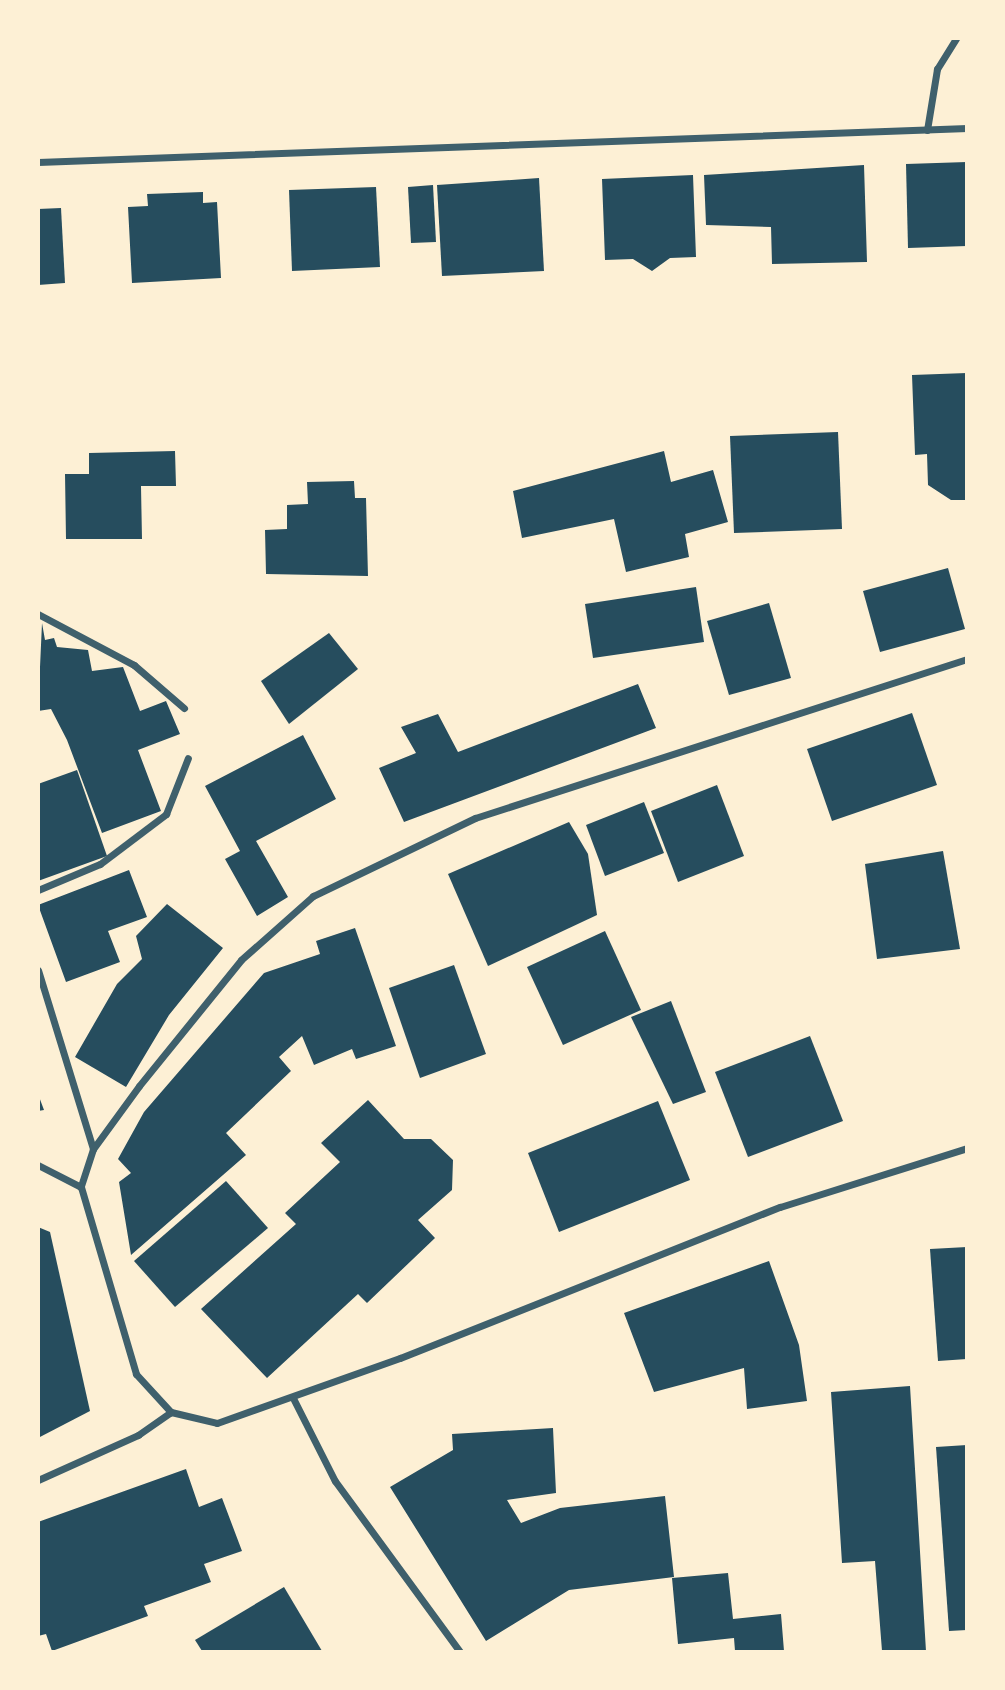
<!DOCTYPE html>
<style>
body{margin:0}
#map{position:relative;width:1005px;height:1690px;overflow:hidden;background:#fdf0d5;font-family:"PT Sans",sans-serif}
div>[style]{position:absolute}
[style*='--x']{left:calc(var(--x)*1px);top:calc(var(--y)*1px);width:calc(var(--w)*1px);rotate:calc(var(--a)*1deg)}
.building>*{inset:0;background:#264d5e}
.minor>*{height:7px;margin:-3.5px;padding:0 3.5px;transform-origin:3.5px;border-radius:3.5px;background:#3f606c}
span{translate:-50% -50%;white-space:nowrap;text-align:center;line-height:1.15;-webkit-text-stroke:5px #fdf0d5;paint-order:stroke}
.frame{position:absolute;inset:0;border:40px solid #fdf0d5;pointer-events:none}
</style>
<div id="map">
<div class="building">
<i style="clip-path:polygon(967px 162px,967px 246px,908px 248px,906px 164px)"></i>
<i style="clip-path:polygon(864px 165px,867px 262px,772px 264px,771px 227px,706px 225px,704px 175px)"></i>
<i style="clip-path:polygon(693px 175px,696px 257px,670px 258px,652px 271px,633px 259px,605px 260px,602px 179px)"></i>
<i style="clip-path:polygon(539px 178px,544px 271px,442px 276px,437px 185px)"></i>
<i style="clip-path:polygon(433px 185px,436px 242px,411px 243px,408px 187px)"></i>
<i style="clip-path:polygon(376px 187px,380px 267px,292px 271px,289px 190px)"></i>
<i style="clip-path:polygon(203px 192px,203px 203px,217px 202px,221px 278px,132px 283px,128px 207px,148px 206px,147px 194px)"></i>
<i style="clip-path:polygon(61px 208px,65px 283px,38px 285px,38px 209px)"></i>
<i style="clip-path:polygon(967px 373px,967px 500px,951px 500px,928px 485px,927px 454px,915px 455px,912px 375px)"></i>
<i style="clip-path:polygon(838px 432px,842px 529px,734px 533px,730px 436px)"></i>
<i style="clip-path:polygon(175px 451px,176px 486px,141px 486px,142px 539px,66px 539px,65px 474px,89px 474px,89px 453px)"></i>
<i style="clip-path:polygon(664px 451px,671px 482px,713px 470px,728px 522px,685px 534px,689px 557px,626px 572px,614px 519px,522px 538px,513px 491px)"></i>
<i style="clip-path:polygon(354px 481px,355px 498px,366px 498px,368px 576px,266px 574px,265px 530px,287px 529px,287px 505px,308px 504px,307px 482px)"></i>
<i style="clip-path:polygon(948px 568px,965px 629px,880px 652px,863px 591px)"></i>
<i style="clip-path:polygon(696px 587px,704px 642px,593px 658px,585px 604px)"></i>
<i style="clip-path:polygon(769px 603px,791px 678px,729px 695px,707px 621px)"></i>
<i style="clip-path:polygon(42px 623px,45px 640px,54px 638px,57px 647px,88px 650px,92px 671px,123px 667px,140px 711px,166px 701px,180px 734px,138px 750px,161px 811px,102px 833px,67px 740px,51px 709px,38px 711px)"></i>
<i style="clip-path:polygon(329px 633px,358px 669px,289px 724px,261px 681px)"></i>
<i style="clip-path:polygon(638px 684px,656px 728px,404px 822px,379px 768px,416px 753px,401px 727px,438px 714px,458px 752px)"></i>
<i style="clip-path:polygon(912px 713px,937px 785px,832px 821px,807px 749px)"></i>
<i style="clip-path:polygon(303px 735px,336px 799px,256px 841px,288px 897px,257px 916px,225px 859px,240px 851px,205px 786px)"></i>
<i style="clip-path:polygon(77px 770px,107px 856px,38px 881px,38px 784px)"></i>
<i style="clip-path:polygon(717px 785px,744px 856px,678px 882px,651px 811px)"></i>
<i style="clip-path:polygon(644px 802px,664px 853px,605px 876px,586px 825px)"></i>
<i style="clip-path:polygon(569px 822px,588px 854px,597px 915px,488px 966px,448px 874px)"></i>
<i style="clip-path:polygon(943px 851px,960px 949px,877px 959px,865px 864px)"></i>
<i style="clip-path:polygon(129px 870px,147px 917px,108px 931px,120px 962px,66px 982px,38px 905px)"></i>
<i style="clip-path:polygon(167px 904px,223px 948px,169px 1015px,126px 1087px,75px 1057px,117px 984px,142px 959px,136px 936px)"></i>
<i style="clip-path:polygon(355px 928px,396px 1046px,356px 1059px,352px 1049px,314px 1065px,302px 1036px,279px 1057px,291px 1071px,226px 1133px,246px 1155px,131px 1255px,119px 1182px,131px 1173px,118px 1159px,144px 1112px,264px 973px,320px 954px,316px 941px)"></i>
<i style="clip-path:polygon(605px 931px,641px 1010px,563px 1045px,527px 967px)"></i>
<i style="clip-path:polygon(454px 965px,486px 1054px,420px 1078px,389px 988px)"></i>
<i style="clip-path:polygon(671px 1001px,706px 1092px,673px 1104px,631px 1017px)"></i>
<i style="clip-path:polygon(810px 1036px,843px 1121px,748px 1157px,715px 1072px)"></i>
<i style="clip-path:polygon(38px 1094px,44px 1110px,38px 1111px)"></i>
<i style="clip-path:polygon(368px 1100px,404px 1139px,431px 1139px,453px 1160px,452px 1190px,418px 1220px,435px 1238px,367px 1303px,358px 1294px,267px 1378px,201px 1309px,296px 1224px,285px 1213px,340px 1162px,321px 1143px)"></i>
<i style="clip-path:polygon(658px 1101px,690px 1180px,559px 1232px,528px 1153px)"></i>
<i style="clip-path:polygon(226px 1181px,268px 1228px,175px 1307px,134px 1261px)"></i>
<i style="clip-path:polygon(38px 1227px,50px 1232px,90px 1411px,38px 1438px)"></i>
<i style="clip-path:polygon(967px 1247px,967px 1359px,938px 1361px,930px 1249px)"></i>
<i style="clip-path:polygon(769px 1261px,799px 1345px,807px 1401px,747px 1409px,744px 1368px,654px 1392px,624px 1313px)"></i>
<i style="clip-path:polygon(910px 1386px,926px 1651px,882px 1651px,875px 1561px,842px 1563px,831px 1392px)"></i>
<i style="clip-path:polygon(553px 1428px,556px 1493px,507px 1500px,521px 1523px,560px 1508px,665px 1496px,674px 1577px,569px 1590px,486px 1641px,390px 1487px,453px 1450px,452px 1434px)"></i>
<i style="clip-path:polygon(967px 1445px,967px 1630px,949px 1631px,936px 1447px)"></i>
<i style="clip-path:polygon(186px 1469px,199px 1507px,222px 1498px,242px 1551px,204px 1564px,211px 1582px,144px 1606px,148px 1616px,52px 1651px,46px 1634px,38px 1636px,38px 1522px)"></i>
<i style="clip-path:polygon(728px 1573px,733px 1619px,781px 1614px,784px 1651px,735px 1651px,734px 1638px,678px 1644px,672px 1578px)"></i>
<i style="clip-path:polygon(284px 1587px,322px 1651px,202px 1651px,195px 1640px)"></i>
</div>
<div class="minor">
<i style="--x:927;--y:130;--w:62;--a:-80.7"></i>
<i style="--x:937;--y:69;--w:36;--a:-58"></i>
<i style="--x:38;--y:162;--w:930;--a:-2.1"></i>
<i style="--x:38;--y:614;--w:109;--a:28"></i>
<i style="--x:134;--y:665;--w:66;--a:40.7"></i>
<i style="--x:967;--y:659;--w:517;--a:162.09"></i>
<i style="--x:475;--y:818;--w:180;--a:154.3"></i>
<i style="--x:313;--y:896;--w:96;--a:138.4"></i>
<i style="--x:241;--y:960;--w:162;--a:129"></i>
<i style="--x:139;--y:1086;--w:78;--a:126.1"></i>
<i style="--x:93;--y:1149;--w:40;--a:108"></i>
<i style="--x:81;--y:1187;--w:195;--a:73.6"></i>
<i style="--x:136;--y:1374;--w:52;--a:47.4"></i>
<i style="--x:171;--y:1412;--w:47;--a:13.4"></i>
<i style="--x:217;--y:1423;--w:194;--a:-19.6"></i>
<i style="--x:400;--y:1358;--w:409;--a:-21.7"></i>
<i style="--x:780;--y:1207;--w:196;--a:-17.5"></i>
<i style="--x:38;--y:890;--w:67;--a:-22.8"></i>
<i style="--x:100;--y:864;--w:83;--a:-37.1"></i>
<i style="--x:166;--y:814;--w:60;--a:-68.6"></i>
<i style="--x:38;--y:970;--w:187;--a:72.9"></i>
<i style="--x:38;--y:1165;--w:48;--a:27.1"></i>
<i style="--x:293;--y:1398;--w:93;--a:63.2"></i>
<i style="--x:335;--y:1481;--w:212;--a:53.8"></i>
<i style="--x:38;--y:1480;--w:110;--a:-24.2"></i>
<i style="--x:138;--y:1435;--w:40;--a:-34.9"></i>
</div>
<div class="frame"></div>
</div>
